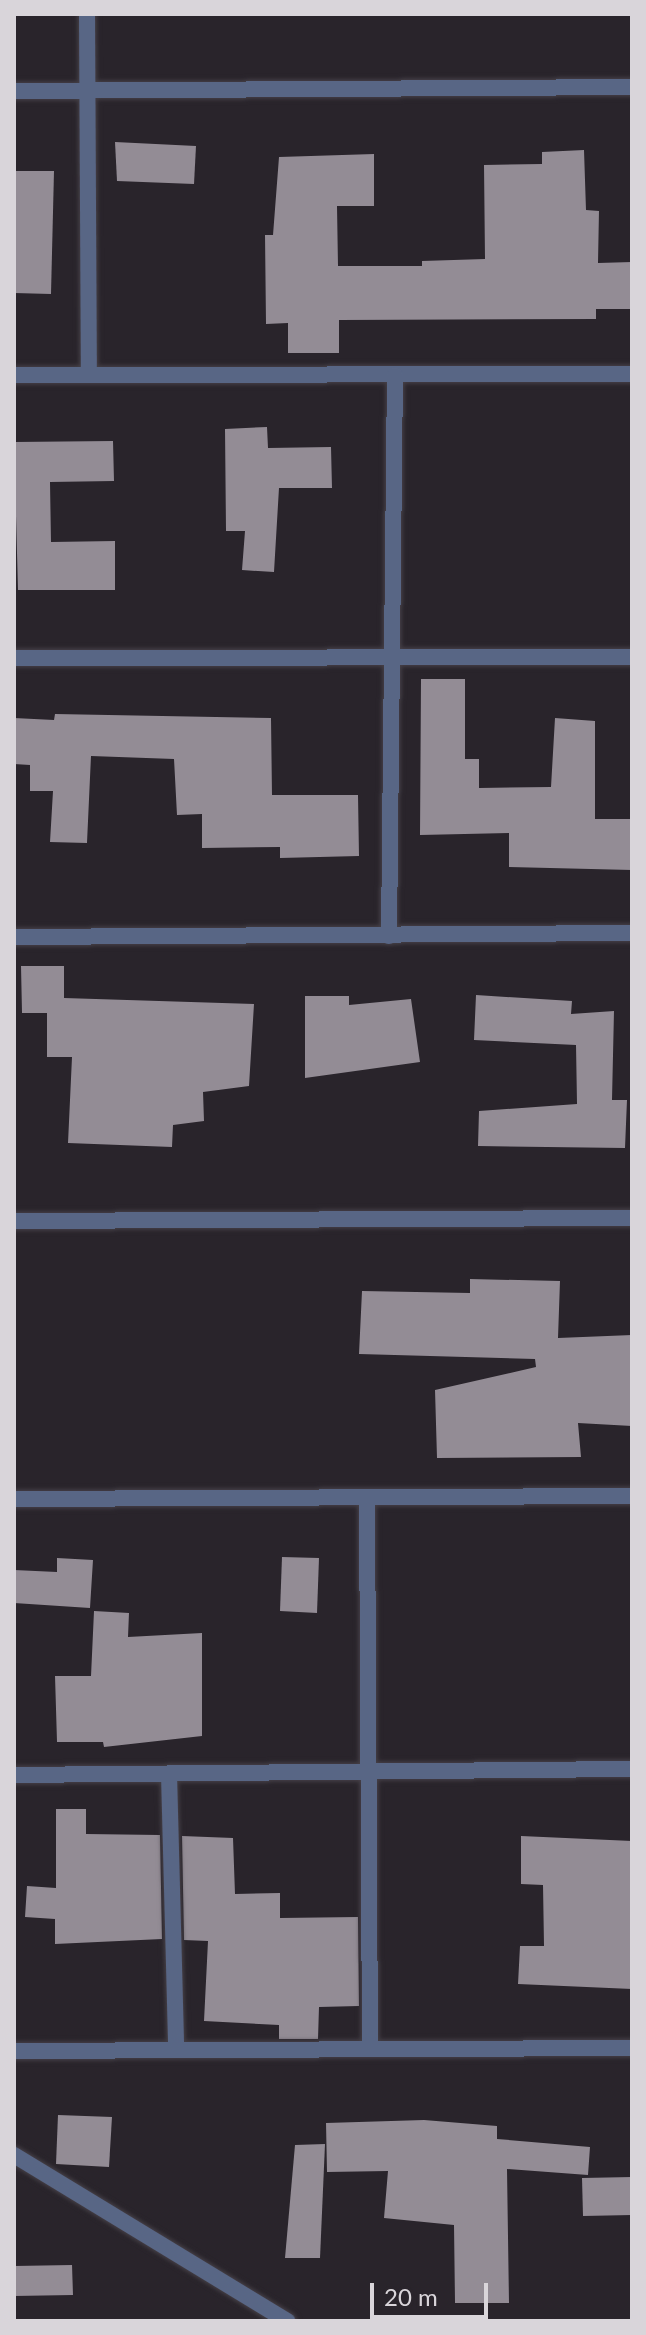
<!DOCTYPE html>
<style>
body{margin:0}
#map{position:relative;width:646px;height:2335px;overflow:hidden;background:#29242b;font-family:Lato,sans-serif}
div>[style]{position:absolute}
[style*='--x']{left:calc(var(--x)*1px);top:calc(var(--y)*1px);width:calc(var(--w)*1px);rotate:calc(var(--a)*1deg)}
.building>*{inset:0;background:#938c95}
.roads{filter:drop-shadow(0 0 2px #454047) drop-shadow(0 0 2px #454047)}
.street>*{height:16px;margin:-8px;padding:0 8px;transform-origin:8px;border-radius:8px;background:#586685}
span{translate:-50% -50%;white-space:nowrap;text-align:center;line-height:1.15;-webkit-text-stroke:8px #29242b;paint-order:stroke}
.frame{position:absolute;inset:0;border:16px solid #d9d5da;pointer-events:none}
.scale{position:absolute;left:370px;top:2283px;width:118px;height:36px;box-sizing:border-box;border:4px solid #d9d5da;border-top:0;padding-left:10px;font-size:24px;line-height:28px;white-space:nowrap;color:#d9d5da;-webkit-text-stroke:6px #29242b;paint-order:stroke}
</style>
<div id="map">
<div class="building">
<i style="clip-path:polygon(115px 142px,196px 146px,194px 184px,117px 181px)"></i>
<i style="clip-path:polygon(584px 150px,586px 210px,599px 211px,598px 263px,632px 262px,632px 309px,596px 309px,596px 319px,339px 320px,339px 353px,288px 353px,288px 323px,266px 324px,265px 235px,273px 235px,279px 157px,374px 154px,374px 206px,337px 206px,338px 266px,422px 266px,422px 261px,485px 259px,484px 165px,542px 164px,542px 152px)"></i>
<i style="clip-path:polygon(14px 171px,54px 171px,51px 294px,14px 293px)"></i>
<i style="clip-path:polygon(267px 427px,268px 448px,331px 447px,332px 488px,279px 488px,274px 572px,242px 570px,245px 531px,226px 531px,225px 429px)"></i>
<i style="clip-path:polygon(113px 441px,114px 481px,50px 482px,51px 542px,115px 541px,115px 590px,18px 590px,14px 442px)"></i>
<i style="clip-path:polygon(421px 679px,465px 679px,465px 759px,479px 759px,479px 788px,551px 787px,555px 718px,595px 721px,595px 819px,632px 819px,632px 870px,509px 867px,509px 833px,420px 835px)"></i>
<i style="clip-path:polygon(55px 714px,271px 718px,272px 795px,358px 795px,359px 856px,280px 858px,280px 847px,202px 848px,202px 814px,177px 815px,174px 759px,91px 756px,87px 843px,50px 842px,53px 791px,30px 791px,30px 765px,14px 764px,14px 718px,54px 720px)"></i>
<i style="clip-path:polygon(21px 966px,64px 966px,64px 998px,254px 1004px,249px 1086px,203px 1092px,204px 1121px,173px 1125px,172px 1147px,68px 1143px,72px 1057px,47px 1057px,47px 1013px,22px 1013px)"></i>
<i style="clip-path:polygon(476px 995px,572px 1001px,571px 1014px,614px 1011px,612px 1100px,627px 1100px,625px 1148px,478px 1146px,479px 1111px,577px 1104px,576px 1045px,474px 1040px)"></i>
<i style="clip-path:polygon(305px 996px,349px 996px,349px 1005px,411px 999px,420px 1062px,305px 1078px)"></i>
<i style="clip-path:polygon(470px 1279px,560px 1281px,558px 1338px,632px 1335px,632px 1426px,578px 1423px,581px 1457px,437px 1458px,435px 1390px,536px 1367px,535px 1359px,359px 1354px,362px 1291px,470px 1293px)"></i>
<i style="clip-path:polygon(282px 1557px,319px 1558px,317px 1613px,280px 1611px)"></i>
<i style="clip-path:polygon(57px 1558px,93px 1560px,90px 1608px,14px 1603px,14px 1570px,57px 1572px)"></i>
<i style="clip-path:polygon(94px 1611px,129px 1613px,128px 1637px,202px 1633px,202px 1736px,104px 1747px,103px 1742px,57px 1742px,55px 1676px,91px 1676px)"></i>
<i style="clip-path:polygon(56px 1809px,86px 1809px,86px 1834px,160px 1835px,162px 1939px,55px 1944px,55px 1919px,25px 1917px,27px 1886px,56px 1888px)"></i>
<i style="clip-path:polygon(182px 1836px,233px 1838px,235px 1894px,280px 1893px,280px 1918px,358px 1917px,359px 2006px,319px 2007px,318px 2039px,279px 2039px,279px 2025px,204px 2021px,208px 1941px,184px 1940px)"></i>
<i style="clip-path:polygon(521px 1836px,632px 1841px,632px 1989px,518px 1984px,520px 1946px,544px 1946px,543px 1885px,521px 1884px)"></i>
<i style="clip-path:polygon(58px 2115px,112px 2117px,109px 2167px,56px 2164px)"></i>
<i style="clip-path:polygon(424px 2120px,497px 2126px,497px 2139px,590px 2147px,588px 2175px,507px 2169px,509px 2303px,455px 2303px,454px 2225px,384px 2218px,388px 2171px,327px 2172px,326px 2123px)"></i>
<i style="clip-path:polygon(325px 2144px,320px 2258px,285px 2258px,295px 2145px)"></i>
<i style="clip-path:polygon(632px 2177px,632px 2215px,583px 2216px,582px 2178px)"></i>
<i style="clip-path:polygon(72px 2265px,73px 2295px,14px 2296px,14px 2266px)"></i>
</div>
<div class="roads">
<div class="street">
<i style="--x:87;--y:14;--w:361;--a:89.7"></i>
<i style="--x:14;--y:91;--w:618;--a:-0.37"></i>
<i style="--x:14;--y:375;--w:618;--a:-0.09"></i>
<i style="--x:14;--y:658;--w:618;--a:-0.09"></i>
<i style="--x:389;--y:936;--w:561;--a:-89.39"></i>
<i style="--x:14;--y:937;--w:618;--a:-0.37"></i>
<i style="--x:14;--y:1221;--w:618;--a:-0.28"></i>
<i style="--x:367;--y:1497;--w:551;--a:89.69"></i>
<i style="--x:14;--y:1499;--w:618;--a:-0.28"></i>
<i style="--x:169;--y:1774;--w:276;--a:88.5"></i>
<i style="--x:14;--y:1775;--w:618;--a:-0.56"></i>
<i style="--x:14;--y:2051;--w:618;--a:-0.28"></i>
<i style="--x:14;--y:2155;--w:320;--a:31.3"></i>
</div>
</div>
<div class="frame"></div>
<div class="scale">20 m</div>
</div>
